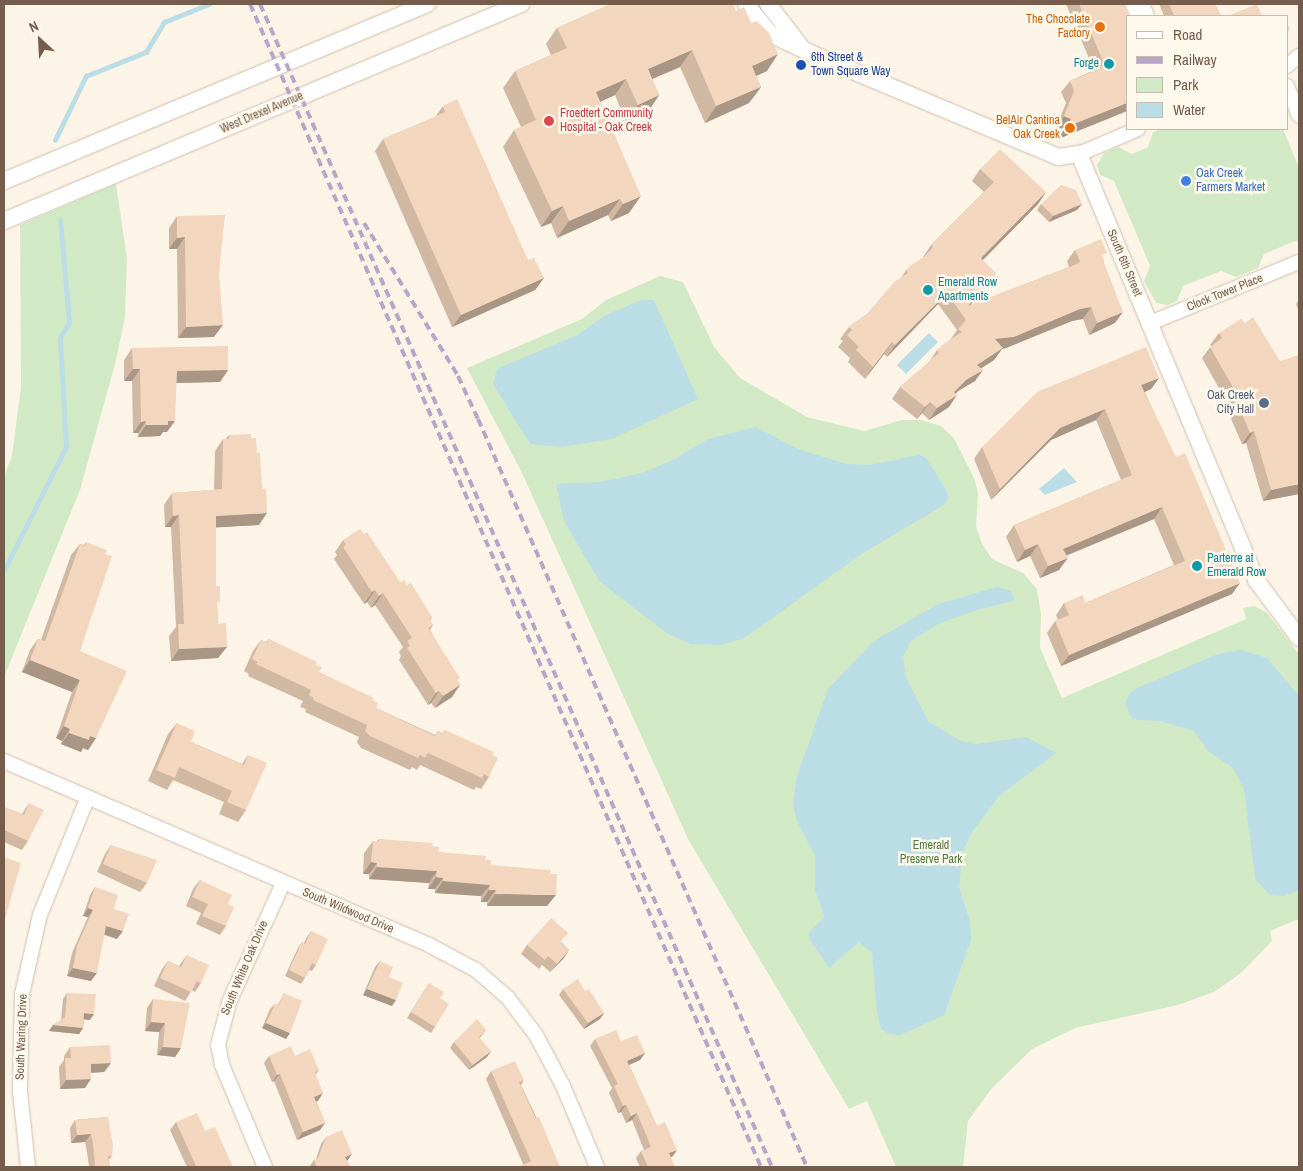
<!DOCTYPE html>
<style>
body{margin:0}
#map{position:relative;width:1303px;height:1171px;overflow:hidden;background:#fcf5e7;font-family:"Archivo Narrow",sans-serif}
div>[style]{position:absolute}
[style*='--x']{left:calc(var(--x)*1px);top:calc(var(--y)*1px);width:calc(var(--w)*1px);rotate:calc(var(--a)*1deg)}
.green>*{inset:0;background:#d1eac5}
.water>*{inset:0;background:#bbdde6}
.stream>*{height:4.5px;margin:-2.25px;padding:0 2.25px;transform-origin:2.25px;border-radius:2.25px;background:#bbdde6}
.roads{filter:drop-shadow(0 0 1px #cebead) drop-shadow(0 0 1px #cebead)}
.minor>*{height:14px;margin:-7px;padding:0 7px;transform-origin:7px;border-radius:7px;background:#fff}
.tertiary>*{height:16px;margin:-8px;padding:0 8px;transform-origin:8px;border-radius:8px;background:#fff}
.rail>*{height:4px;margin-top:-2px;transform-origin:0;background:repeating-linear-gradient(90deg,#b9a5c7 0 8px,transparent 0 13px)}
.wall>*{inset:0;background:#d0b8a3}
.shaded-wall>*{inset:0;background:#a99685}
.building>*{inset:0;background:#f2d6be}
.dots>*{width:14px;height:14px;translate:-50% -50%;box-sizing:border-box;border:2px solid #fff9ed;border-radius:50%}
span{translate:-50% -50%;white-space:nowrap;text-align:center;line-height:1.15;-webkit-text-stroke:5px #fff9ed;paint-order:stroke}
.food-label{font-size:12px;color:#c56008}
.right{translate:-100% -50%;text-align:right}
.transit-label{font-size:12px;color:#164399}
.left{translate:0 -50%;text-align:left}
.culture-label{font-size:12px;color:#0d838f}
.street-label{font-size:12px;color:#765d4b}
.health-label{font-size:12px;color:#be3a42}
.shop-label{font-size:12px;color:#366cbe}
.service-label{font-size:12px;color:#4e5e75}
.park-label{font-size:12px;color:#507c42}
.frame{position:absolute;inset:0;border:5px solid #765d4b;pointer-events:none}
.legend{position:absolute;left:1126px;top:15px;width:162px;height:115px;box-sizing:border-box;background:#fff9ed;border:1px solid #c8bbac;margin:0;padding:6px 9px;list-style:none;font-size:15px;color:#765d4b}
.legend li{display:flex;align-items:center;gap:10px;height:25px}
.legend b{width:25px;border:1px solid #c8bbac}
.north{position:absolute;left:15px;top:15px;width:50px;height:50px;-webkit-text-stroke:4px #fff9ed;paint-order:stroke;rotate:335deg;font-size:14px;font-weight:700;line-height:20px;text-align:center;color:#765d4b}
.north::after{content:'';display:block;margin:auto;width:18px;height:22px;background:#765d4b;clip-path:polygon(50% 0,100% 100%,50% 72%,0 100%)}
</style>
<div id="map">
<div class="green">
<i style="clip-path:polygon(1161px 129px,1283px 129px,1299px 168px,1299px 242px,1295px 241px,1264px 254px,1258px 268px,1236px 277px,1221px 271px,1183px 286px,1177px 301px,1168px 305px,1156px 303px,1144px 281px,1150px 266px,1114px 181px,1100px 175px,1097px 165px,1104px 153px,1118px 147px,1132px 154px,1148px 147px,1153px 132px)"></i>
<i style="clip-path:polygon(116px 184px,127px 258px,125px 318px,115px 364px,80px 490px,4px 677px,4px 477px,12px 455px,21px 387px,20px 225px)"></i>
<i style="clip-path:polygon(660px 276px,683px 282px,714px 347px,740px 378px,807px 417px,864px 431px,902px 420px,921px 420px,941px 426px,954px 438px,975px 480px,978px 494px,976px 526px,982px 544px,992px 559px,1023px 573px,1037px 589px,1041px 614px,1040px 648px,1062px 698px,1246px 619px,1243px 608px,1254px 606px,1266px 612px,1299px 654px,1299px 919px,1270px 931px,1272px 941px,1241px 973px,1214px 992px,1178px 1005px,1075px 1028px,1032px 1049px,992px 1088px,968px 1121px,963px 1167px,896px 1167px,867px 1101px,849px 1109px,689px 841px,522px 473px,467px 368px,582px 319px,606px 300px)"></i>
</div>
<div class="water">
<i style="clip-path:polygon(641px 300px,654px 300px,698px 399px,612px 439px,561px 447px,530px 444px,493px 384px,497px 369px,577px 335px,606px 315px)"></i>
<i style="clip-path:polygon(929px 333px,938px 342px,906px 374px,897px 365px)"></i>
<i style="clip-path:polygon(756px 427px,800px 450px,847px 464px,868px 465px,920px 455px,926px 458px,947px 491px,948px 499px,944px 505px,863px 553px,743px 639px,718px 645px,691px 644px,668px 634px,599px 581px,564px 521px,556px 484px,600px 482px,642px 473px,673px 460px,708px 439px)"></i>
<i style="clip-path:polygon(1064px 468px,1077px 482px,1045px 495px,1039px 489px)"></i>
<i style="clip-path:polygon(997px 587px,1011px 591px,1014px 601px,977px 610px,938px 624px,911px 641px,903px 657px,906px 678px,929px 722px,961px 741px,977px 744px,1026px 737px,1056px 753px,999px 796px,972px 832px,963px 851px,959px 887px,970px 922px,971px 940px,944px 1015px,900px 1035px,889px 1034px,881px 1029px,877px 1012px,872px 953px,859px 942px,829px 968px,810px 940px,809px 933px,824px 917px,815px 889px,815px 856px,796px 819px,793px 803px,797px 776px,828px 689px,874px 641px,938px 604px)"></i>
<i style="clip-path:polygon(1240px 650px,1267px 658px,1299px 696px,1299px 890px,1285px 896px,1270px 895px,1255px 879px,1244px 789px,1233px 768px,1208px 751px,1194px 731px,1160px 721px,1138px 720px,1131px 717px,1125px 703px,1130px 693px,1137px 688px,1218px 654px)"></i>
</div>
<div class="stream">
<i style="--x:55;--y:140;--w:71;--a:-64.2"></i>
<i style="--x:86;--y:76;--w:65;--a:-21.8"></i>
<i style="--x:146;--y:52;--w:35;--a:-59"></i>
<i style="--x:164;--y:22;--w:48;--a:-21.8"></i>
<i style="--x:4;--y:570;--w:138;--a:-63.2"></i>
<i style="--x:66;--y:447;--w:109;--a:-93.2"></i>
<i style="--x:60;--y:338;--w:17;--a:-59"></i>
<i style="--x:69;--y:323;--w:103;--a:-95"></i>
</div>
<div class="roads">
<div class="minor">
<i style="--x:1129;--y:4;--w:13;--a:67"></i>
<i style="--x:1142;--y:4;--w:13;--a:67"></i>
<i style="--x:1287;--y:66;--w:16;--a:-40"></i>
<i style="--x:1287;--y:86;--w:32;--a:68"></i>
<i style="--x:1079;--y:154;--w:64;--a:-23"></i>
<i style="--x:1150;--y:323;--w:161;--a:-22.3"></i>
<i style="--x:4;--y:761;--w:463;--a:23.4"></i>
<i style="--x:429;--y:945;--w:53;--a:28"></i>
<i style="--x:476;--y:970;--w:43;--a:41.2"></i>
<i style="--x:508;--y:998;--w:46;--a:52.9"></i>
<i style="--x:536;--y:1035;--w:58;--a:62.1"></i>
<i style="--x:563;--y:1086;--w:88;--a:67.2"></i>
<i style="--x:28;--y:1167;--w:76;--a:-96"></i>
<i style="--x:20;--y:1091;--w:97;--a:-88.8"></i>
<i style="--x:22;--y:994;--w:81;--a:-77.2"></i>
<i style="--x:40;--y:915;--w:127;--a:-67.9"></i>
<i style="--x:265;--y:1167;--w:111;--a:-112.9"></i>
<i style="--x:222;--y:1065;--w:20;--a:-101"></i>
<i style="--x:218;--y:1045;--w:47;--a:-75.1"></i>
<i style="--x:230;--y:1000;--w:128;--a:-65.6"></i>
</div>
<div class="tertiary">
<i style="--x:746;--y:4;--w:38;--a:51"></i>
<i style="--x:770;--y:34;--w:52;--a:25.1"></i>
<i style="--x:817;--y:56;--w:262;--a:22.7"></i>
<i style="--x:1059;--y:157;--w:20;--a:-9"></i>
<i style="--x:1079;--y:154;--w:461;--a:67.4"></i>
<i style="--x:1256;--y:580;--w:72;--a:53.4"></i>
<i style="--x:768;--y:4;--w:54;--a:52.5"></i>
<i style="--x:4;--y:181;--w:459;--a:-22.7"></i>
<i style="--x:4;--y:221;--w:561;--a:-22.77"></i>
</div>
</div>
<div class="rail">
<i style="--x:250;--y:4;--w:1270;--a:66.28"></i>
<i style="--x:260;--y:4;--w:1271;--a:66.24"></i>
<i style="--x:364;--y:223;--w:180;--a:58.4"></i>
<i style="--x:458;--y:376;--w:47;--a:65.1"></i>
<i style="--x:478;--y:419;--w:817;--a:66.26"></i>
</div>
<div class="wall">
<i style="clip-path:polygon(611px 4px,767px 71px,756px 76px,761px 87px,749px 103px,705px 123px,680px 67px,652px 79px,659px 95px,648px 112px,626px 122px,615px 95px,600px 102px,629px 213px,611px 221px,608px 215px,557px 238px,551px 223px,541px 227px,503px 147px,514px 130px,521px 127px,503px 88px,515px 71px,551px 55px,546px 44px,557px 28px)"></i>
<i style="clip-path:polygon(1066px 4px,1125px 4px,1127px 16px,1127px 111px,1058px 139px,1063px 130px,1056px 128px,1066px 103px,1061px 92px,1070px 81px,1094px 70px)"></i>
<i style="clip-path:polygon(1159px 4px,1215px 4px,1221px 16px,1164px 16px)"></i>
<i style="clip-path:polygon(443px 106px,528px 260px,544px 278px,535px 290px,452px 327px,375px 151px,383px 139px,435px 117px)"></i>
<i style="clip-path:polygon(980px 169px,1046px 192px,1038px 204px,983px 260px,988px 285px,971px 305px,1069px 267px,1067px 261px,1075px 250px,1103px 258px,1115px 323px,1089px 335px,1083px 319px,1072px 321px,1006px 348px,1002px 349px,994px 360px,981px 368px,975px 381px,958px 391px,956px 394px,949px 407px,929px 420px,922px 413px,917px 419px,892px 399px,900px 387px,930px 361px,937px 350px,950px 340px,957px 330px,938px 304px,887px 357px,884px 354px,865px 379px,848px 362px,850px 358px,838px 347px,843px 341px,840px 339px,849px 327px,867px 314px,901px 278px,906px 270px,924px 257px,923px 257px,931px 245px,984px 192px,972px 181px)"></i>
<i style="clip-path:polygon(1041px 204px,1082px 204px,1077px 210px,1049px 222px,1037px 210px)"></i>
<i style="clip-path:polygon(177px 216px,219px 273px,214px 337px,178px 338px,177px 249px,169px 249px,169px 228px)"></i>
<i style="clip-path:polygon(1299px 299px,1299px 312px,1296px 304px)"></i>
<i style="clip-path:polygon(1245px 323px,1299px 494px,1263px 501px,1246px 443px,1242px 444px,1231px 419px,1234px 415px,1202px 358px,1211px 346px,1210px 345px,1219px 333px)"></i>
<i style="clip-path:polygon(132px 348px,228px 370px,220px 382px,176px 383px,167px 432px,163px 432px,160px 436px,138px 437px,138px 433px,133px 433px,132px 381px,124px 381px,124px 360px)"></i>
<i style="clip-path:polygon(1159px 378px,1151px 389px,1145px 392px,1232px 594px,1061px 666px,1047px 633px,1055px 621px,1058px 620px,1056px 615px,1064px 603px,1085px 603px,1174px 565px,1154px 519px,1066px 556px,1059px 570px,1040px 578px,1030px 556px,1017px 562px,1006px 537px,1014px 525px,1121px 480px,1096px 420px,1051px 440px,991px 500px,974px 459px,982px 447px)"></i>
<i style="clip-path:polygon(229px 435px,259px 525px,216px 527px,216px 586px,218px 624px,227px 647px,218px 658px,171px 661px,169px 636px,176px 627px,171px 527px,165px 527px,164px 505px,172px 493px,214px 490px,215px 451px,223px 439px,226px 439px)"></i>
<i style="clip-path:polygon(343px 540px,400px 582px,407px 585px,432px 617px,430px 620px,433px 625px,430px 630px,460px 685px,452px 697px,435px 708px,431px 703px,428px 705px,399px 660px,401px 656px,399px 652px,403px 647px,375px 605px,371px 608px,367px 602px,364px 604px,334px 559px,337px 555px,335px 552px)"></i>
<i style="clip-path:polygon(86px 542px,105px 554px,80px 651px,96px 738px,88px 750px,83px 748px,81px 752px,61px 744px,62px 741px,56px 738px,72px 692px,22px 672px,30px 650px,38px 639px,41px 640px,71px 555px,80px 544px,84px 545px)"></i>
<i style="clip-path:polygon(269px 639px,316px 665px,319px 672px,372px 700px,376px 708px,435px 735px,438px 731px,443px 733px,445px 730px,492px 755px,489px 777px,481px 789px,476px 787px,474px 790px,420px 765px,417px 770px,412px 767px,410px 770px,361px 748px,357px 742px,359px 737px,305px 712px,306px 709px,300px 707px,303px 701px,248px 676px,249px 674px,244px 671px,253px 651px,261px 640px,266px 642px)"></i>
<i style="clip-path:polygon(177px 723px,191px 742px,242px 764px,248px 755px,246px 810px,238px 822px,219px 814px,224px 802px,173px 780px,167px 790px,148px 781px,168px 734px)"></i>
<i style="clip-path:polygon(29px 803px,28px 841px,22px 850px,4px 842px,4px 807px,22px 814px)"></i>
<i style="clip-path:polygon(379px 839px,432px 846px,438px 852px,485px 860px,491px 865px,547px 906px,487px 906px,487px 902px,481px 902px,481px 896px,435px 893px,435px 889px,428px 889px,429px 883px,369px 879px,369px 874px,363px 874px,364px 853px,373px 841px,377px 841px)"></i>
<i style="clip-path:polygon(111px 845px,147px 883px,140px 892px,97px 872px,105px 854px)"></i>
<i style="clip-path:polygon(200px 880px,228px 904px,226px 926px,220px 935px,196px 924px,201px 913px,186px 906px,193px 889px)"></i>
<i style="clip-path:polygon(95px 887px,114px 909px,117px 939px,104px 935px,91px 981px,67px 976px,72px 953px,88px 917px,83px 916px,90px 895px)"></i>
<i style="clip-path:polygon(311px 931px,316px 965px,312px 971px,309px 970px,305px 978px,301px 984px,285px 976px,298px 948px,302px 942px,304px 943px,307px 937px)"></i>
<i style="clip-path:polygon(561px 942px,569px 950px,563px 959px,550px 972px,542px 965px,539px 969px,521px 954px,527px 945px)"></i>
<i style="clip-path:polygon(187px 955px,201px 983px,195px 992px,192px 990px,185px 1001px,154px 986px,162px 969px,168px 961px,179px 966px)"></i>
<i style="clip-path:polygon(380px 961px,389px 977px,392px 1006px,363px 995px,375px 967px)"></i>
<i style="clip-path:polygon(429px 983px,440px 998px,435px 1027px,431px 1033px,407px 1018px)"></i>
<i style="clip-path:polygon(563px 989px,604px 1013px,600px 1019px,584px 1029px,559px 995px)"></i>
<i style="clip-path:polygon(67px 993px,90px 1020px,84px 1019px,83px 1028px,79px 1034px,49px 1031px,53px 1025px,61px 1020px,63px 999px)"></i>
<i style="clip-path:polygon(284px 993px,286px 1039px,262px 1028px,270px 1009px,275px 1004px,278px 1005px)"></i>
<i style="clip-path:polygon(153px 999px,181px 1048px,175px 1057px,157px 1055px,159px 1032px,145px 1031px,147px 1008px)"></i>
<i style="clip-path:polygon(486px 1030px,480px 1038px,487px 1057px,469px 1070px,450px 1048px,454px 1042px)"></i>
<i style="clip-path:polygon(595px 1039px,621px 1041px,645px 1053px,640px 1060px,629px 1065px,657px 1126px,673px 1156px,670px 1157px,675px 1167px,640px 1167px,636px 1158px,641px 1151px,644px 1150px,632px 1120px,626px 1123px,621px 1112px,618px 1113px,609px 1093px,612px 1088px,590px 1046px)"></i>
<i style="clip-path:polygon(70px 1047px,111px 1063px,104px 1072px,91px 1073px,85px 1088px,60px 1089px,59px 1067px,64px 1060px,64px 1056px)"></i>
<i style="clip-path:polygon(269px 1056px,295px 1056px,319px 1070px,316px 1074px,318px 1101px,316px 1101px,325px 1123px,320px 1130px,297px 1140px,274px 1081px,272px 1082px,264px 1063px)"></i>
<i style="clip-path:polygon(491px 1071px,524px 1080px,521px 1085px,560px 1167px,520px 1167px,523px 1164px,486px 1079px)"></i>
<i style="clip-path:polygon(108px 1117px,112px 1156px,109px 1160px,110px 1167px,89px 1167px,87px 1152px,85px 1142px,71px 1143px,70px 1128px,75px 1120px)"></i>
<i style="clip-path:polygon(176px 1122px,205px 1131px,233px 1167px,187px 1167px,170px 1130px)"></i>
<i style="clip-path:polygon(326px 1137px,352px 1154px,347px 1161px,351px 1167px,309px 1167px,314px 1160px,316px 1159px,321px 1144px)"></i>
</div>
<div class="shaded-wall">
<i style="clip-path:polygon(692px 50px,680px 67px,636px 86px,648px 69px)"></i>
<i style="clip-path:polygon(778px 54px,767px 71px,740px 83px,752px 66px)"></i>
<i style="clip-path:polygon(626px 79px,615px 95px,584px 109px,596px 92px)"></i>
<i style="clip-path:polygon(761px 87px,749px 103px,705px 123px,716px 106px)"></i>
<i style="clip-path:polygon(659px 95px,648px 112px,626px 122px,638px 105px)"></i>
<i style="clip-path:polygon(1127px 103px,1127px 111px,1058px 139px,1066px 127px)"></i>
<i style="clip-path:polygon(1064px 116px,1071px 119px,1063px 130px,1056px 128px)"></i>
<i style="clip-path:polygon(1046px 192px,1038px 204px,973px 270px,981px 258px)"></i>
<i style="clip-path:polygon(641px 196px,629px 213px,611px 221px,623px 204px)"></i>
<i style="clip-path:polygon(620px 199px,608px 215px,557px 238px,569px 221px)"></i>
<i style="clip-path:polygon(1082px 204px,1077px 210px,1049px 222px,1053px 216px)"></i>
<i style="clip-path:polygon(563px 206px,551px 223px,541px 227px,552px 211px)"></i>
<i style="clip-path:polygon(185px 237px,177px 249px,169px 249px,177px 238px)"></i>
<i style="clip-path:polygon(996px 273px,988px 285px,962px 314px,968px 306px)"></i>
<i style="clip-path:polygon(544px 278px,535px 290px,452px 327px,461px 315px)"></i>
<i style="clip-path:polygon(947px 293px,938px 304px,887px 357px,895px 345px)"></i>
<i style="clip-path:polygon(1091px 307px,1083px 319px,1072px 321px,1006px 348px,1002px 349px,994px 360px,969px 376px,995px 339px,1080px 309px)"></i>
<i style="clip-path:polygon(1123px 312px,1115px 323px,1089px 335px,1097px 323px)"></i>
<i style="clip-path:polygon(223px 325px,214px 337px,178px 338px,186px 327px)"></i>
<i style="clip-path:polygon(892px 342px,884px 354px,865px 379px,873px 367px)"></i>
<i style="clip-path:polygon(133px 369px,140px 369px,132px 381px,124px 381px)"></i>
<i style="clip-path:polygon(228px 370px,220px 382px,169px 383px,177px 371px)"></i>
<i style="clip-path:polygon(983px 370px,975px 381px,958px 391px,949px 401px,957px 395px,949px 407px,929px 420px,937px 408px,966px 380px)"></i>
<i style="clip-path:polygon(1159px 378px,1151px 389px,1133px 397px,1141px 385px)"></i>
<i style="clip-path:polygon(930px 402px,922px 413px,917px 419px,925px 407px)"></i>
<i style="clip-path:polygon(1105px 409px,1096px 420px,1051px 440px,991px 500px,1000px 489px,1060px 428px)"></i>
<i style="clip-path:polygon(146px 421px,138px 433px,133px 433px,141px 422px)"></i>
<i style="clip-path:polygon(168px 421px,175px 421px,167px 432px,163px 432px,160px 436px,138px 437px,146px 425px)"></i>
<i style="clip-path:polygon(1254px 431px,1246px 443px,1242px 444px,1250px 433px)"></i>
<i style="clip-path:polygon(1299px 484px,1299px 494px,1263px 501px,1271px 490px)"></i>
<i style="clip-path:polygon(1162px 507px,1154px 519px,1055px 560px,1063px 549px)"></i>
<i style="clip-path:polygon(267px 513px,259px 525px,208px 528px,216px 516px)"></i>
<i style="clip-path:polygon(179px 515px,171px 527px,165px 527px,173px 516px)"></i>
<i style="clip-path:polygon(1038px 544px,1030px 556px,1017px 562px,1025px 550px)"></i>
<i style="clip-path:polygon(1068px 558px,1059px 570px,1040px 578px,1048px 566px)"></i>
<i style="clip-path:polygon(1240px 583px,1232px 594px,1061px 666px,1069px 655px)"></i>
<i style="clip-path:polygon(375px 590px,367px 602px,364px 604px,372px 592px)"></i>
<i style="clip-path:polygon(383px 593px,375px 605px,371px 608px,379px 596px)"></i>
<i style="clip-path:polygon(227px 647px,218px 658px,171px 661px,179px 649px)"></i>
<i style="clip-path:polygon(30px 660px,80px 680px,72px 692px,22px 672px)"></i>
<i style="clip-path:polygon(460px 685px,452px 697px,435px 708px,443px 696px)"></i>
<i style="clip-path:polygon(439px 691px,431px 703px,428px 705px,436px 693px)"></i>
<i style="clip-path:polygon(64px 726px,70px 729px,62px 741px,56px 738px)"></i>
<i style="clip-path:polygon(69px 733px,90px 736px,96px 738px,88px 750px,83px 748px,81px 752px,61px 744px)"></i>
<i style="clip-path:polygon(371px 862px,377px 863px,369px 874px,363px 874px)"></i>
<i style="clip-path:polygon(377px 867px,437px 871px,429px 883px,369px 879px)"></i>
<i style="clip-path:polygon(436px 877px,443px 878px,435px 889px,428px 889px)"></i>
<i style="clip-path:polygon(443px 881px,490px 885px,481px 896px,435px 893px)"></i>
<i style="clip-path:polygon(489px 890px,496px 890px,487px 902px,481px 902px)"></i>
<i style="clip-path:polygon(495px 894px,556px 895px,547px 906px,487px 906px)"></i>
<i style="clip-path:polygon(88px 908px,93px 910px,88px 917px,83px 916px)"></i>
<i style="clip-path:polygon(106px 926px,123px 931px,117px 939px,101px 933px)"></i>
<i style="clip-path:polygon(569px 950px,563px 959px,550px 972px,557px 964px)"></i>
<i style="clip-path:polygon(73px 968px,97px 973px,91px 981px,67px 976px)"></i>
<i style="clip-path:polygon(367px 989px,396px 1000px,392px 1006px,363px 995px)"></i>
<i style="clip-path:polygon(84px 1013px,94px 1014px,90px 1020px,80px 1019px)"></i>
<i style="clip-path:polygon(604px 1013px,600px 1019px,584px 1029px,588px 1023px)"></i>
<i style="clip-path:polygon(151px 1022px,165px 1023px,159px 1032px,145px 1031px)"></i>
<i style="clip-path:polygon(266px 1023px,290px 1033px,286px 1039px,262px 1028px)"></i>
<i style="clip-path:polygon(53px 1025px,83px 1028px,79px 1034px,49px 1031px)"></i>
<i style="clip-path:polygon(163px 1047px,181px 1048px,175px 1057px,157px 1055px)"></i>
<i style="clip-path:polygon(491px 1051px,487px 1057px,469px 1070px,473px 1065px)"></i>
<i style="clip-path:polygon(645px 1053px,640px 1060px,622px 1068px,627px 1061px)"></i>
<i style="clip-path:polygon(111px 1063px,104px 1072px,84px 1073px,91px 1064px)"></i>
<i style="clip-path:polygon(280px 1074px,274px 1081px,272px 1082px,277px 1075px)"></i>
<i style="clip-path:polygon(91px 1079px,85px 1088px,60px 1089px,66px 1080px)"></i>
<i style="clip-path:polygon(323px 1093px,318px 1101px,309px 1104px,314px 1097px)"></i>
<i style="clip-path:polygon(626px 1105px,621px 1112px,618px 1113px,623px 1106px)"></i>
<i style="clip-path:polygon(637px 1113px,632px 1120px,626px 1123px,631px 1116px)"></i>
<i style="clip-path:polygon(325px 1123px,320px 1130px,297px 1140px,303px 1132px)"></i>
<i style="clip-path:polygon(91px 1134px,85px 1142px,71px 1143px,77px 1135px)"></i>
<i style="clip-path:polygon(677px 1150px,673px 1156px,664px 1160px,669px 1153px)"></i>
<i style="clip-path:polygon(352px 1154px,346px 1162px,345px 1157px)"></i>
</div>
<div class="building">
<i style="clip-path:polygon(611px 4px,733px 4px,736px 11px,744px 7px,751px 23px,757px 21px,769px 33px,778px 54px,752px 66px,761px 87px,716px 106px,692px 50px,648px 69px,659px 95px,638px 105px,626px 79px,596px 92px,641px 196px,623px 204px,620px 199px,569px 221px,563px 206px,552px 211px,514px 130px,536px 120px,515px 71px,567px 48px,557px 28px)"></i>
<i style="clip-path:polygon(1079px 4px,1125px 4px,1131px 16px,1127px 16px,1127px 103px,1066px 127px,1071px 119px,1064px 116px,1074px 91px,1070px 81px,1105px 66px)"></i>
<i style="clip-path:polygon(1169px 4px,1215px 4px,1221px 16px,1174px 16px)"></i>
<i style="clip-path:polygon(1257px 4px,1261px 14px,1266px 16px,1228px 16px)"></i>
<i style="clip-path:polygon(1287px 25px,1290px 27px,1287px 35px)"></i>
<i style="clip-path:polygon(457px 99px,528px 260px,534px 258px,544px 278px,461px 315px,383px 139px,445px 112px,443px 106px)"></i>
<i style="clip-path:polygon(1000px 149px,1046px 192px,981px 258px,996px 273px,968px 306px,1077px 264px,1080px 261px,1075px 250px,1101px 239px,1107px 253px,1102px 255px,1103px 260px,1123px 312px,1097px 323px,1091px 307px,1080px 309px,1014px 337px,995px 339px,1003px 348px,977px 365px,983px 370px,966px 380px,954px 392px,957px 395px,937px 408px,930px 402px,925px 407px,900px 387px,939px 353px,937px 350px,942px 345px,962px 332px,958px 329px,966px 320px,947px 293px,895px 345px,892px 342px,873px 367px,856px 350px,859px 347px,847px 335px,852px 330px,849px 327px,867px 314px,894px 282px,908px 273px,906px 270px,910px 266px,925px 256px,933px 247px,931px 245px,994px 182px,980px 169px)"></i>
<i style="clip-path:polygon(1061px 185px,1076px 190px,1082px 204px,1053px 216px,1041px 204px)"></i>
<i style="clip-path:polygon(225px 215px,219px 273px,223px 325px,186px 327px,185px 237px,177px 238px,177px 216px)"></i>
<i style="clip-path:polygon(1253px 317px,1280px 361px,1299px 355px,1299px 484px,1271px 490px,1254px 431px,1250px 433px,1239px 407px,1243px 405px,1210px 347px,1222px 338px,1219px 333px,1241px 319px,1245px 323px)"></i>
<i style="clip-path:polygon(228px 346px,228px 370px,177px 371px,175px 421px,168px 421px,168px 425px,146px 425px,146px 421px,141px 422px,140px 369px,133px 369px,132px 348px)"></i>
<i style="clip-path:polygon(1146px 347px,1159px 378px,1141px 385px,1176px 457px,1185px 453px,1240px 583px,1069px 655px,1055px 621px,1069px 615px,1064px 603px,1083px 595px,1085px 603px,1185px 561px,1162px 507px,1063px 549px,1068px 558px,1048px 566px,1038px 544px,1025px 550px,1014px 525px,1132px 475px,1105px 409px,1060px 428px,1000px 489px,982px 447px,1037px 392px)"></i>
<i style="clip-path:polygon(251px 434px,251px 438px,256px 438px,257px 453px,260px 452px,262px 489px,266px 489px,267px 513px,216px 516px,216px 586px,220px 586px,220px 602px,217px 602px,218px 624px,226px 623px,227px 647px,179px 649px,178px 624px,184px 624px,179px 515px,173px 516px,172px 493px,222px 489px,223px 439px,229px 439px,229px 435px)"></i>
<i style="clip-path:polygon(360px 529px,364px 534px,367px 532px,400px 582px,404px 580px,407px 585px,411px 583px,432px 617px,429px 619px,433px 625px,428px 628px,460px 678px,457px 680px,460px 685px,443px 696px,439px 691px,436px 693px,407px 648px,410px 646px,407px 641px,412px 638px,383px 593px,379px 596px,375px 590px,372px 592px,343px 547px,346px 545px,343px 540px)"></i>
<i style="clip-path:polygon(86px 542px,107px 550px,105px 554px,112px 556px,80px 651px,127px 671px,96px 738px,90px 736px,89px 740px,69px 733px,70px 729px,64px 726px,80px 680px,30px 660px,38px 639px,45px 641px,80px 544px,85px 546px)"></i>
<i style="clip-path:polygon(269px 639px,317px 662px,316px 665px,322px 667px,319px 672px,374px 698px,372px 700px,378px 703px,376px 708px,435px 736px,438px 731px,444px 733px,445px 730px,494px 752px,492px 755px,498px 758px,489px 777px,484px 774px,482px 778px,428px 753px,425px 758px,420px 755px,418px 758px,370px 736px,365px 731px,367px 725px,313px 700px,314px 698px,309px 695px,311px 690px,256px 664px,258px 662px,252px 659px,261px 640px,267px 643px)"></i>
<i style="clip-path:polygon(177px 723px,195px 731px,191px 742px,244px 765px,248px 755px,267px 763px,246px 810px,227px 802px,232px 791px,179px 767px,175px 778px,156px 770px)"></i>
<i style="clip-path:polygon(29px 803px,44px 810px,28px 841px,4px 830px,4px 807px,24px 815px)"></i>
<i style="clip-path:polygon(379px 839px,433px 843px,432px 846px,439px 847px,438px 852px,486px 856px,485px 860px,491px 860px,491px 865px,551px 870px,550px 874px,557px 874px,556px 895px,495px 894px,496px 890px,489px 890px,490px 885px,443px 881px,443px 878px,436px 877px,437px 871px,377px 867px,377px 863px,371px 862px,373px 841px,379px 841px)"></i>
<i style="clip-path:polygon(111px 845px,157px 860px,147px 883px,103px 864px)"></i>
<i style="clip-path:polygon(4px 857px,21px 863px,4px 923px)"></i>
<i style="clip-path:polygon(200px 880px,232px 895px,228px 904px,234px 907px,226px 926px,202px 916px,208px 904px,192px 897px)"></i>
<i style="clip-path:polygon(95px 887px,118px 895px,114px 909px,129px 914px,123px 931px,106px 926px,97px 973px,73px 968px,77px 946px,93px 910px,88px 908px)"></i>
<i style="clip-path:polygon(551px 918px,568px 933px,560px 942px,569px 950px,557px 964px,548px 956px,545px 960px,527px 945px)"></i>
<i style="clip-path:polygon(311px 931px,328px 939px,316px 965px,312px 963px,305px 978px,289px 970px,302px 942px,305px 944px)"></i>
<i style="clip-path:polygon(187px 955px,209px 965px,201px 983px,197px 981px,191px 992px,160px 978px,168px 961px,181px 967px)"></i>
<i style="clip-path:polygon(380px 961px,393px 967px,389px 977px,403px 983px,396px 1000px,367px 989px)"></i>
<i style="clip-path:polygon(578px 979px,585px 991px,589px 989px,604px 1013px,588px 1023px,563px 989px)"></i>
<i style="clip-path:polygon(429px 983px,444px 992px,440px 998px,449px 1004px,435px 1027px,411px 1012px)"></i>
<i style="clip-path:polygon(67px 993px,96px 994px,94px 1014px,84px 1013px,83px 1028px,53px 1025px,65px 1017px)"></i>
<i style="clip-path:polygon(284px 993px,302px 1001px,290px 1033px,266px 1023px,275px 1004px,279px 1005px)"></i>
<i style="clip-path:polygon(153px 999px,190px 1003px,181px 1048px,163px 1047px,165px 1023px,151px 1022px)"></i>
<i style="clip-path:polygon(477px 1019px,486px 1030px,479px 1037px,491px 1051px,473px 1065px,454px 1042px)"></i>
<i style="clip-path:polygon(616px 1030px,621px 1041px,637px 1035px,645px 1053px,627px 1061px,657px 1126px,665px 1122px,677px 1150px,669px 1153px,675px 1167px,648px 1167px,641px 1151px,651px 1147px,637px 1113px,631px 1116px,626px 1105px,623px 1106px,614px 1086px,618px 1084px,595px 1039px)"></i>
<i style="clip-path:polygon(110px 1045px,111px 1063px,91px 1064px,91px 1079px,66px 1080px,65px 1058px,71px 1058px,70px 1047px)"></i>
<i style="clip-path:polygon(291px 1046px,295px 1056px,310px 1049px,319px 1070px,315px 1072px,323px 1093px,314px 1097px,325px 1123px,303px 1132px,280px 1074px,277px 1075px,269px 1056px)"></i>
<i style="clip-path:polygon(515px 1061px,524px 1080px,519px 1082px,536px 1119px,539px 1117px,560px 1167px,523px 1167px,522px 1165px,531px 1161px,491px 1071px)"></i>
<i style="clip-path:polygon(197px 1113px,205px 1131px,215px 1127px,233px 1167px,193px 1167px,196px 1166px,176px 1122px)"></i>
<i style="clip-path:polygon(108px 1117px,113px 1145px,112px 1156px,108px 1156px,110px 1167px,95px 1167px,93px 1144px,91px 1134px,77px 1135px,75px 1120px)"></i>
<i style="clip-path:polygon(342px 1130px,352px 1154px,345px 1157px,351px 1167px,317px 1167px,314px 1160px,318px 1158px,326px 1137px)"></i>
</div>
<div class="dots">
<i style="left:1100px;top:27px;background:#e8710a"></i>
<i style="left:1109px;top:64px;background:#0f9aa8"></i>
<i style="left:801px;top:65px;background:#1a4fb4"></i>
<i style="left:549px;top:121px;background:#e0444e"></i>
<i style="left:1070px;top:128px;background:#e8710a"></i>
<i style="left:1186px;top:181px;background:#3f7fe0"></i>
<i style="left:928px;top:290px;background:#0f9aa8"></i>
<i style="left:1264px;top:403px;background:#5c6f8a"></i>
<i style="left:1197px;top:566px;background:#0f9aa8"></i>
</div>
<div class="food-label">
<span class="right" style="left:1090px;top:27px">The Chocolate<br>Factory</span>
<span class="right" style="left:1060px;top:128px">BelAir Cantina<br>Oak Creek</span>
</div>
<div class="transit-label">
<span class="left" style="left:811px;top:65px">6th Street &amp;<br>Town Square Way</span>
</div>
<div class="culture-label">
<span class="right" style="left:1099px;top:64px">Forge</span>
<span class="left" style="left:938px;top:290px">Emerald Row<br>Apartments</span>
<span class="left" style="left:1207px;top:566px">Parterre at<br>Emerald Row</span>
</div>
<div class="street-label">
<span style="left:262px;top:113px;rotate:-23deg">West Drexel Avenue</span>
<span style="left:1124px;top:263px;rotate:67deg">South 6th Street</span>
<span style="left:1225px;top:293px;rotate:-22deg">Clock Tower Place</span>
<span style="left:348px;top:911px;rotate:23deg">South Wildwood Drive</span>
<span style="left:245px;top:968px;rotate:-67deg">South White Oak Drive</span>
<span style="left:22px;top:1037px;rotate:-88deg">South Waring Drive</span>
</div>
<div class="health-label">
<span class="left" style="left:560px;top:121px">Froedtert Community<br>Hospital - Oak Creek</span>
</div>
<div class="shop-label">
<span class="left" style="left:1196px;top:181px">Oak Creek<br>Farmers Market</span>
</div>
<div class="service-label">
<span class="right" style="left:1254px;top:403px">Oak Creek<br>City Hall</span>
</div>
<div class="park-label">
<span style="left:931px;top:853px">Emerald<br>Preserve Park</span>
</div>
<div class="frame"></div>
<ul class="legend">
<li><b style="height:6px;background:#fff"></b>Road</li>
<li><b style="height:6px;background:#b9a5c7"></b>Railway</li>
<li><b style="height:14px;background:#d1eac5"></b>Park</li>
<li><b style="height:14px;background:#bbdde6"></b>Water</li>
</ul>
<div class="north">N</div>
</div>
